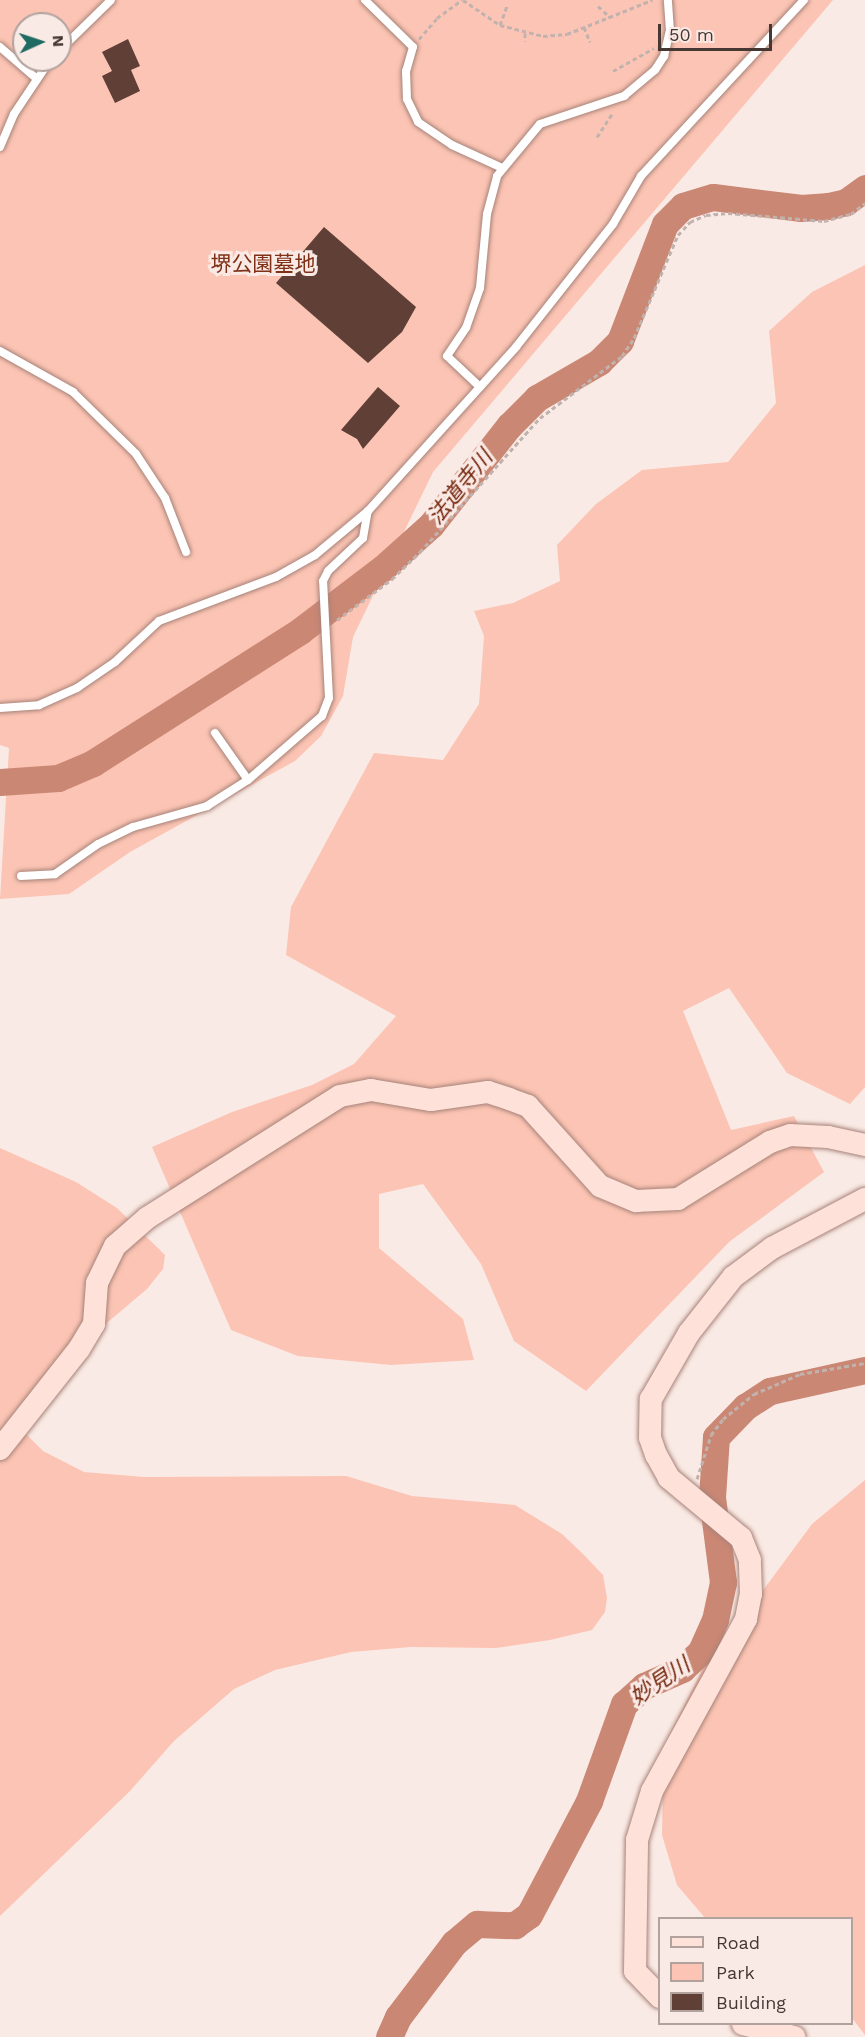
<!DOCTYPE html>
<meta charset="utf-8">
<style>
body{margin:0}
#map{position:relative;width:865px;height:2037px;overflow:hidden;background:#faeae5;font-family:"Work Sans","Noto Sans JP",sans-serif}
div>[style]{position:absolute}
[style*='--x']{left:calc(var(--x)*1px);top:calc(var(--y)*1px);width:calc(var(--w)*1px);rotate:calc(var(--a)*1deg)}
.green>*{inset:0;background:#fcc4b4}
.river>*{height:27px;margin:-13.5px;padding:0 13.5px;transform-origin:13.5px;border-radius:13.5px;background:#ca8774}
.building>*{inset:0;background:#5f3f36}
.path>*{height:3px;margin-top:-1.5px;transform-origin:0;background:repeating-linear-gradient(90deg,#c2b2ae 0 4.5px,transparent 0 7.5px)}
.roads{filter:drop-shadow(0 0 2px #a78379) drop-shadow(0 0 2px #a78379)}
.lane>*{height:8px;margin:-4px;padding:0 4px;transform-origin:4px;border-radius:4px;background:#fff}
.secondary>*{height:22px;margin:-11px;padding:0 11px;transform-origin:11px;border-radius:11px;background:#fee2da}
span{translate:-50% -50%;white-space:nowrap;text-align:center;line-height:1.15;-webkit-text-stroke:6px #faeae5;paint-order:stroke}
.park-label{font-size:21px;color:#813018}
.water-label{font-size:22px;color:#74240b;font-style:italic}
.legend{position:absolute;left:658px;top:1917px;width:195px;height:108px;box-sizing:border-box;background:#faeae5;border:2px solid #b2a29e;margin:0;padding:8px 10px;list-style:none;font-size:18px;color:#473733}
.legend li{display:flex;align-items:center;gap:12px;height:30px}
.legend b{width:30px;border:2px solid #b2a29e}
.north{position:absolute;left:12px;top:12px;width:60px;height:60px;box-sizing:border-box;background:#faeae5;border:2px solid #b2a29e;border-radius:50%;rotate:87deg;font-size:16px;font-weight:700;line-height:24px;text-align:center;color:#473733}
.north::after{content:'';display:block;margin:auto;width:21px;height:27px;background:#206a64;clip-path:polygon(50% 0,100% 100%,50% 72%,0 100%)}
.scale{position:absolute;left:658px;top:24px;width:114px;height:27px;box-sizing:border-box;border:3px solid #473733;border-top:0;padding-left:8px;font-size:18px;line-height:21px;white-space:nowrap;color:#473733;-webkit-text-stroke:4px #faeae5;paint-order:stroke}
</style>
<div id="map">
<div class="green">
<i style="clip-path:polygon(evenodd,0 0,833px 0,433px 472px,353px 637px,343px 696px,321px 736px,295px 761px,130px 852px,69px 894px,0 899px,9px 748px,0 745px,0 0,24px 24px,60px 24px,60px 60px,24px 60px,24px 24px)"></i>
<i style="clip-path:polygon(865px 265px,865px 1087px,850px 1104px,787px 1073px,729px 988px,683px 1011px,731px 1130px,794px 1116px,824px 1172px,729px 1242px,586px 1391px,514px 1341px,481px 1264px,423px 1184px,379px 1194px,379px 1248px,463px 1319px,474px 1360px,391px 1365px,298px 1356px,231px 1330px,152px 1147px,232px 1112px,312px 1085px,354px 1064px,396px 1016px,286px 955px,291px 907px,374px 753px,443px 760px,479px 704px,484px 636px,474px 611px,513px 603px,560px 581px,557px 545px,596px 504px,642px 470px,728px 462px,776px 403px,769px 331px,812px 292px)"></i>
<i style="clip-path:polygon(0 1148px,76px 1182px,117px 1208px,165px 1255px,163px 1269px,147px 1289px,89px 1338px,26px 1434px,43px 1451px,84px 1472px,144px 1477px,346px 1476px,412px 1496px,515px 1505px,562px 1534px,585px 1556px,603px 1575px,607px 1598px,605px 1612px,592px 1630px,550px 1640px,496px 1648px,411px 1647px,351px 1652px,275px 1670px,234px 1689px,174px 1741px,130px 1791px,0 1916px)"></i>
<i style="clip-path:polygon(865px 1480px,865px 2035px,852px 2018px,852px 1918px,705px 1918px,677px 1885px,662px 1835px,663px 1778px,670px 1734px,717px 1640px,756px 1600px,812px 1524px)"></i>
</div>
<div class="river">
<i style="--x:0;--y:782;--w:58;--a:-3.9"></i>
<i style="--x:58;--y:778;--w:38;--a:-23"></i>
<i style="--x:93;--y:763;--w:246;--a:-32.5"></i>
<i style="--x:300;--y:631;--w:104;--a:-37.2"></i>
<i style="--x:383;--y:568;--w:64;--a:-41.9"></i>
<i style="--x:431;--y:525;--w:126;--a:-51.8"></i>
<i style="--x:509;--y:426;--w:40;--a:-45"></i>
<i style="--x:537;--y:398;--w:72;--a:-30.1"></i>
<i style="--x:599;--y:362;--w:30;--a:-45"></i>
<i style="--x:620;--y:341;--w:125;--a:-69"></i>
<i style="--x:665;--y:224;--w:25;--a:-45"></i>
<i style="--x:683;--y:206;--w:31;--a:-17"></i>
<i style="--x:713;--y:197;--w:89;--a:7.1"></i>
<i style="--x:801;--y:208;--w:28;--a:-4"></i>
<i style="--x:829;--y:206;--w:17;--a:-13"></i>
<i style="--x:846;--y:202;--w:24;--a:-36"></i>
<i style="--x:389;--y:2037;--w:22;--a:-66"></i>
<i style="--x:398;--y:2017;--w:93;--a:-52.9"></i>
<i style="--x:454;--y:1943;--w:30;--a:-40"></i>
<i style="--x:477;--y:1924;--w:38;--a:2"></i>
<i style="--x:515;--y:1925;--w:17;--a:-36"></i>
<i style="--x:529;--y:1915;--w:129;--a:-62.2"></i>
<i style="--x:589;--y:1801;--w:103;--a:-70.2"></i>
<i style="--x:624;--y:1704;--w:27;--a:-42"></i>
<i style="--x:644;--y:1686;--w:42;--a:-24.1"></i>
<i style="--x:682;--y:1669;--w:26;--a:-43"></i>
<i style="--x:701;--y:1651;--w:34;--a:-66"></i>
<i style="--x:715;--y:1620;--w:39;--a:-78"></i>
<i style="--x:723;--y:1582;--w:86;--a:-97.4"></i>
<i style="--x:712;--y:1497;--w:60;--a:-86.2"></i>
<i style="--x:716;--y:1437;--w:42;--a:-46"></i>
<i style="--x:745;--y:1407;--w:30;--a:-33"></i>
<i style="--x:770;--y:1391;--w:97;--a:-12.5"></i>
</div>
<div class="building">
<i style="clip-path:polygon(128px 39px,140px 66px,131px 70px,140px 91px,115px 103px,102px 76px,112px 71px,102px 52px)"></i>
<i style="clip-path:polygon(324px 227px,416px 307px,402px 332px,368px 363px,276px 283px)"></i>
<i style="clip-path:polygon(378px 387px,400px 406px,363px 449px,357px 439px,341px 430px)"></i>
</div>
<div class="path">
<i style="--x:463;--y:0;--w:45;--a:34"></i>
<i style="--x:500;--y:25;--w:44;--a:14.3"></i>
<i style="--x:543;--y:36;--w:24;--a:-5"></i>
<i style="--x:567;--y:34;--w:92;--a:-21.8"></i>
<i style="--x:598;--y:6;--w:16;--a:43"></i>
<i style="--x:500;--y:25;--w:20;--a:-70"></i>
<i style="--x:584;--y:27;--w:16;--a:68"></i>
<i style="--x:525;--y:33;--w:8;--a:90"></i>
<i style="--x:419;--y:39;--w:28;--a:-49"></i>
<i style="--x:437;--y:18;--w:31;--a:-36"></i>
<i style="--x:613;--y:71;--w:47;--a:-29.3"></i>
<i style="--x:597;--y:137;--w:30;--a:-57"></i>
<i style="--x:337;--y:620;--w:69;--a:-36.7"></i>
<i style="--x:392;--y:579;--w:39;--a:-44"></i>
<i style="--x:420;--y:552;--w:180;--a:-48.2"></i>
<i style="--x:540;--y:418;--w:103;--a:-37.1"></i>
<i style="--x:622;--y:356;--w:22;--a:-56"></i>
<i style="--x:634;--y:338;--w:112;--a:-66.9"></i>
<i style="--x:678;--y:235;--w:18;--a:-47"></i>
<i style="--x:690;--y:222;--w:17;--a:-24"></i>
<i style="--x:706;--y:215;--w:22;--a:-5"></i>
<i style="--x:728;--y:213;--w:96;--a:4.8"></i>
<i style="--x:824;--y:221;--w:28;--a:-15"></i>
<i style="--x:851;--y:214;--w:18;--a:-38"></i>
<i style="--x:697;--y:1479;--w:46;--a:-72.3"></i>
<i style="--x:711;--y:1435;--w:20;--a:-53"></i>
<i style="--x:723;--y:1419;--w:40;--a:-39"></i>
<i style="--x:754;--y:1394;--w:50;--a:-23.5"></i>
<i style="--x:800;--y:1374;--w:66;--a:-9.6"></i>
</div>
<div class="roads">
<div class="lane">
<i style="--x:365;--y:0;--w:67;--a:44.4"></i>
<i style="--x:413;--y:47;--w:25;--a:106"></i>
<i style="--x:406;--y:71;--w:28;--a:88"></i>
<i style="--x:407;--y:99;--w:25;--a:64"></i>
<i style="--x:418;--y:122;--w:41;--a:34.1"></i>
<i style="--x:452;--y:145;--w:55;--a:24.7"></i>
<i style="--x:0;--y:47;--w:49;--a:40.9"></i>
<i style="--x:60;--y:50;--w:71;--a:-44.4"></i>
<i style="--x:0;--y:147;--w:36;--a:-67"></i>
<i style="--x:14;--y:114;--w:65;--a:-56.3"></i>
<i style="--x:0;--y:351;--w:84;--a:29.3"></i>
<i style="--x:73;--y:392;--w:88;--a:44.5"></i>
<i style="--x:136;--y:454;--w:53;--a:56.6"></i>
<i style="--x:165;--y:498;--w:58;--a:68.7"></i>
<i style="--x:480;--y:387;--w:45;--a:-136.8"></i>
<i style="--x:447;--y:356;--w:34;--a:-56"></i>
<i style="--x:466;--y:328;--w:42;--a:-70.7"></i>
<i style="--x:480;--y:288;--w:74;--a:-84.6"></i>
<i style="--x:487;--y:214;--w:39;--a:-75"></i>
<i style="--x:497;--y:176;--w:67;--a:-50.4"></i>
<i style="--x:540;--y:124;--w:89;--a:-18.4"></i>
<i style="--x:624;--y:96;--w:40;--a:-40"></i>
<i style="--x:655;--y:70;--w:17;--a:-57"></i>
<i style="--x:664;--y:56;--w:26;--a:-77"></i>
<i style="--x:670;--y:31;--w:31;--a:-94"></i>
<i style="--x:0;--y:708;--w:39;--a:-4"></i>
<i style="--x:39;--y:705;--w:42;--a:-24.1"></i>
<i style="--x:77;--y:688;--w:46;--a:-34.4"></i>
<i style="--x:115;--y:662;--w:60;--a:-43"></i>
<i style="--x:159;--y:621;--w:125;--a:-20.6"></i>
<i style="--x:276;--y:577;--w:45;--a:-29.4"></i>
<i style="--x:315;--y:555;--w:69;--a:-39.7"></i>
<i style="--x:368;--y:511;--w:221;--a:-47.9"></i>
<i style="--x:516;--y:347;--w:157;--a:-51.7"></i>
<i style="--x:613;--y:224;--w:56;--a:-59.7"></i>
<i style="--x:641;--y:176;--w:240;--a:-47.2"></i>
<i style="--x:215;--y:733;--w:57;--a:54.9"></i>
<i style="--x:21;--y:876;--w:34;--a:-3"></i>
<i style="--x:55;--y:874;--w:52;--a:-34.9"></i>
<i style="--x:98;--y:844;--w:39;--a:-26"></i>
<i style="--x:133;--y:827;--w:77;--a:-15.8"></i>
<i style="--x:207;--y:806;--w:49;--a:-32.4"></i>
<i style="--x:248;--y:780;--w:98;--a:-40.9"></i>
<i style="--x:322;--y:716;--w:19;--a:-69"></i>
<i style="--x:329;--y:698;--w:117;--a:-92.9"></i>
<i style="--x:323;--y:581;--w:11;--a:-63"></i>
<i style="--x:328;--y:571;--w:48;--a:-43.3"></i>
<i style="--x:363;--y:538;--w:27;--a:-80"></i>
</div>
<div class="secondary">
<i style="--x:0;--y:1449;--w:127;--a:-51.7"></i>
<i style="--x:79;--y:1349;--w:29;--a:-59"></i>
<i style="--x:94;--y:1324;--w:41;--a:-85.8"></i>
<i style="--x:97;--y:1283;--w:41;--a:-64.1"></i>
<i style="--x:115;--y:1246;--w:43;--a:-41.2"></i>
<i style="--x:147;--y:1218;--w:228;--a:-32.3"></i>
<i style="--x:340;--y:1096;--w:32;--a:-11"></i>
<i style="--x:371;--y:1090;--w:61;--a:9.5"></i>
<i style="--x:431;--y:1100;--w:58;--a:-8"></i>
<i style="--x:488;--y:1092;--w:22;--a:18"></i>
<i style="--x:509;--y:1099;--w:20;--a:20"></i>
<i style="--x:528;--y:1106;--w:108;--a:48"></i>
<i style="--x:600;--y:1186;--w:39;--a:23"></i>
<i style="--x:636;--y:1201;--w:42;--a:-2.7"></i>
<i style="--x:678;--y:1199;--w:108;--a:-31.8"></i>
<i style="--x:770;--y:1142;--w:21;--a:-19"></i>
<i style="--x:790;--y:1135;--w:38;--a:3"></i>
<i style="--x:828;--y:1137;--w:38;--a:12"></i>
<i style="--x:660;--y:1997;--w:36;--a:-134"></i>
<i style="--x:635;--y:1971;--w:131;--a:-89.1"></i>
<i style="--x:637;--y:1840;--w:51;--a:-73"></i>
<i style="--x:652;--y:1791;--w:196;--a:-61.3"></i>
<i style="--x:746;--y:1619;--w:25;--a:-79"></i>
<i style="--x:751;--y:1594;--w:34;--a:-92"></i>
<i style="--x:750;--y:1560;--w:24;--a:-112"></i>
<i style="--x:741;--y:1538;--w:94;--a:-140.2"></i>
<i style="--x:669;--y:1478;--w:26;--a:-119"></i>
<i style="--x:656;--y:1455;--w:18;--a:-109"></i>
<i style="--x:650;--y:1438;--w:39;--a:-89"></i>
<i style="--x:651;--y:1399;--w:76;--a:-60.1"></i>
<i style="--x:689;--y:1333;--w:71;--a:-51.8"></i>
<i style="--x:733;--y:1277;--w:49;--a:-36.6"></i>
<i style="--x:772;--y:1248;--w:105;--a:-27.8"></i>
<i style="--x:743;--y:2024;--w:53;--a:14.3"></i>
</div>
</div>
<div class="park-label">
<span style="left:263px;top:264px">堺公園墓地</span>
</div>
<div class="water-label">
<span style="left:460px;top:487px;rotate:-51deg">法道寺川</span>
<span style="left:660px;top:1681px;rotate:-34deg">妙見川</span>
</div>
<ul class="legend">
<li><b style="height:8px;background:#fee2da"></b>Road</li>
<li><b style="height:16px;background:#fcc4b4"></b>Park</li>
<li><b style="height:16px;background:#5f3f36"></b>Building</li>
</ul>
<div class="north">N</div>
<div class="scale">50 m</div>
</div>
